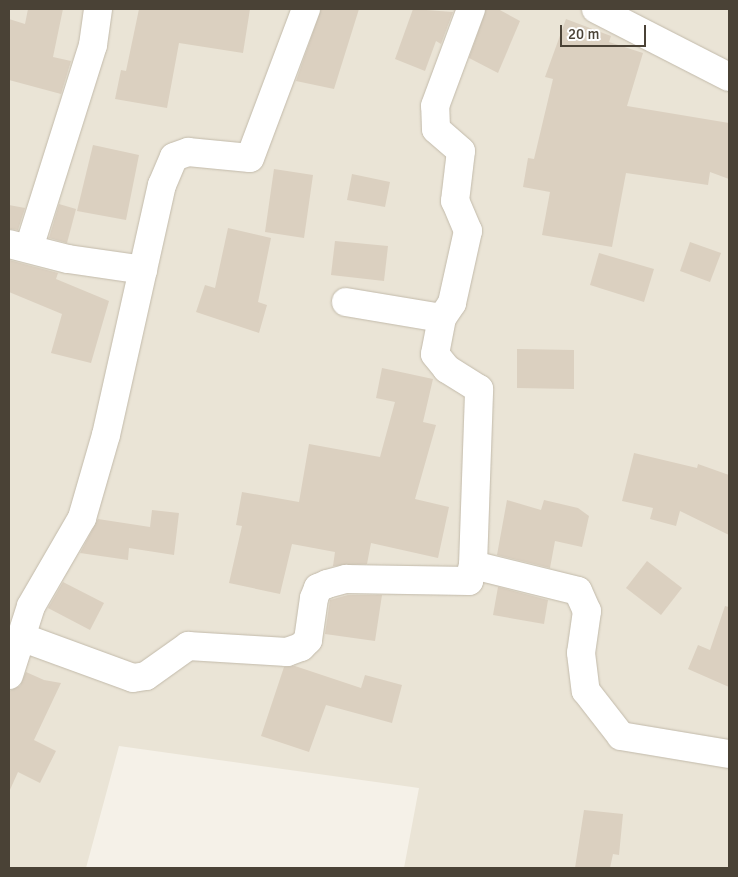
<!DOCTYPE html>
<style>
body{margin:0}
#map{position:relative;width:738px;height:877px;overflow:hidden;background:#f5f1e8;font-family:Signika,sans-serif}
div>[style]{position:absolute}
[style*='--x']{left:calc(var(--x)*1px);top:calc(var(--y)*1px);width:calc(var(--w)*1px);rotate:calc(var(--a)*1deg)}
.residential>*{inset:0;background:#eae4d6}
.building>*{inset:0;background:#dbd0c0}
.roads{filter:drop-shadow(0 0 1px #c2baaa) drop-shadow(0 0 1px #c2baaa)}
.minor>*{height:28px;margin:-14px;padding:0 14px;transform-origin:14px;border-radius:14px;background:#fff}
span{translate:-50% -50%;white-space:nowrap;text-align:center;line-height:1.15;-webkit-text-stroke:4px #fff;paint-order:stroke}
.frame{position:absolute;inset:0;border:10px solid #4a4236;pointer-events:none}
.scale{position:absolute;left:560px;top:25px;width:86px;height:22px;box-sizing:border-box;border:2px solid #4a4236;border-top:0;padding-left:6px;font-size:15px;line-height:18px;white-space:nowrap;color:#4a4236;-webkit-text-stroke:4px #fff;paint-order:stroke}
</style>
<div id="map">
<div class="residential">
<i style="clip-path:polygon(9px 9px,729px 9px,729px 868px,404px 868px,419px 788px,119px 746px,86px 868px,9px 868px)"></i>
</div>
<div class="building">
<i style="clip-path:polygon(28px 9px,63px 9px,53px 57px,71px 61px,61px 94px,9px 80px,9px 19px,25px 24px)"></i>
<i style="clip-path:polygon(139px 9px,250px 9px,243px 53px,179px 43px,167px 108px,115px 99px,121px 70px,126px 71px)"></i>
<i style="clip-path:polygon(321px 9px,359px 9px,334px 89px,296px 81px)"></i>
<i style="clip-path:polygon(413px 9px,453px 12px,441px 44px,436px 41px,425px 71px,395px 59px)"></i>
<i style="clip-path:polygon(486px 9px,498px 9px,520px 21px,498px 73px,469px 58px)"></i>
<i style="clip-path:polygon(566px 19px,611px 36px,609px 42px,643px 53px,627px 106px,729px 123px,729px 179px,710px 172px,708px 185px,626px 173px,612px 247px,542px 235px,550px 192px,523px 187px,528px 158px,534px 159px,553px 79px,545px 77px)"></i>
<i style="clip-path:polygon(93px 145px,139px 155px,126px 220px,77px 211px)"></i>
<i style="clip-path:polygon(274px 169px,313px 175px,304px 238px,265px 232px)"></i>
<i style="clip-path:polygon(352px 174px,390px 182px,385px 207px,347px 200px)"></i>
<i style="clip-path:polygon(59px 204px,76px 209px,67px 243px,49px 238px)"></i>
<i style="clip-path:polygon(9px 205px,25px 208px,18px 230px,9px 229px)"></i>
<i style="clip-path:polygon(228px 228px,271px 238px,258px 302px,267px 305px,259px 333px,196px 312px,205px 285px,215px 288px)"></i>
<i style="clip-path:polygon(335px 241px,388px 246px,384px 281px,331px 275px)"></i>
<i style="clip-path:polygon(690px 242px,721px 253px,710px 282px,680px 271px)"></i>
<i style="clip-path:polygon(599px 253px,654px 269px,644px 302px,590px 285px)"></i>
<i style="clip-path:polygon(9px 260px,58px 273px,56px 279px,109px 301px,91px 363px,51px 353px,62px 314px,9px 292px)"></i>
<i style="clip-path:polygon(517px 349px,574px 350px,574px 389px,517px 388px)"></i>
<i style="clip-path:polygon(382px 368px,433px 379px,423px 422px,436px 425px,415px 499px,449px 507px,438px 558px,371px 543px,367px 564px,333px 566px,335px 552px,292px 544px,280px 594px,229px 583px,242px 526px,236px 525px,242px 492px,299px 502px,309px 444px,380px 457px,395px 402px,376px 398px)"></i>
<i style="clip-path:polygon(634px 453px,697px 468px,698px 464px,729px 475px,729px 535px,680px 511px,676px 526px,650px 519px,653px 508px,622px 501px)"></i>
<i style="clip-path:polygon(507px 500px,541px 510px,544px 500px,578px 508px,589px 516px,582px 547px,555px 541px,550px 568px,497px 555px)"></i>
<i style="clip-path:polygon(152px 510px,179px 513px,174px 555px,129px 548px,128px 560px,80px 553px,98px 519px,150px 527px)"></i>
<i style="clip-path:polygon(647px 561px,682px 588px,661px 615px,626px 588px)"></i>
<i style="clip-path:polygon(63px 582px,104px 603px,90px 630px,48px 608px)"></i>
<i style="clip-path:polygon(498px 587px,548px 600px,544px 624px,493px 615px)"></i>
<i style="clip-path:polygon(348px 595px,382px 595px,375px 641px,325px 634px,330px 600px)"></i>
<i style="clip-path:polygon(725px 606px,729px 607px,729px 687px,688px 669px,698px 645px,710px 650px)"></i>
<i style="clip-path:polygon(295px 666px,361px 688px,365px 675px,402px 685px,392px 723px,326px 705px,309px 752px,261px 736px,284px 667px)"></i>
<i style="clip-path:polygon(26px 672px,44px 680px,61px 683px,34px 740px,56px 751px,40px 783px,18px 772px,9px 792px,9px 691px,20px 686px)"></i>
<i style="clip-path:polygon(584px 810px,623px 814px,619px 855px,613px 854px,610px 868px,575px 868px)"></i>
</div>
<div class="roads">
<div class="minor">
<i style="--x:596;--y:9;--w:149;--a:27.1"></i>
<i style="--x:9;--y:244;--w:61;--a:14.3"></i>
<i style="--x:68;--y:259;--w:76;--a:8.3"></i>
<i style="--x:29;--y:248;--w:213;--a:-72.5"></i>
<i style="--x:93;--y:45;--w:36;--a:-82"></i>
<i style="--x:346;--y:302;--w:97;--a:9.5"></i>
<i style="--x:473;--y:565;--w:108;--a:13.9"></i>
<i style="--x:578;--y:591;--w:22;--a:66"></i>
<i style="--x:587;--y:611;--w:42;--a:98.1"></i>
<i style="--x:581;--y:653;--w:38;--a:83"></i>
<i style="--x:586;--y:691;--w:57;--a:52.1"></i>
<i style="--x:621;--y:736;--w:109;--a:9.5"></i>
<i style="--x:21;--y:637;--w:119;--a:20.1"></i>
<i style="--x:133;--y:678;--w:13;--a:-9"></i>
<i style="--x:146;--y:676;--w:52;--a:-35.5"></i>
<i style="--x:188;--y:646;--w:99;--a:3.5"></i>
<i style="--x:287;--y:652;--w:15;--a:-20"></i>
<i style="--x:301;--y:647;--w:10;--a:-45"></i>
<i style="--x:308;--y:640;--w:42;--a:-81.9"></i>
<i style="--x:314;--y:598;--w:11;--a:-68"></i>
<i style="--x:318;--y:588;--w:10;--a:-24"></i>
<i style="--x:327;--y:584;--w:20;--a:-15"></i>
<i style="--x:346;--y:579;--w:123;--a:0.9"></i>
<i style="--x:469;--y:581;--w:16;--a:-76"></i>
<i style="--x:473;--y:565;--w:176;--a:-88"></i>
<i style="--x:479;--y:389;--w:38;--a:-148"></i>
<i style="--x:447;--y:369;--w:19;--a:-129"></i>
<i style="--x:435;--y:354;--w:37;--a:-79"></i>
<i style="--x:442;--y:318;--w:18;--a:-56"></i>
<i style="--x:452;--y:303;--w:74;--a:-77.5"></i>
<i style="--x:468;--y:231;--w:33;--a:-113"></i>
<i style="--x:455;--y:201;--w:50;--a:-83.2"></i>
<i style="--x:461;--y:151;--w:33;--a:-139"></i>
<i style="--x:436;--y:129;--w:23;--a:-92"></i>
<i style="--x:435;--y:106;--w:103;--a:-69.6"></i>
<i style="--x:9;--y:675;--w:72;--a:-72.3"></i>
<i style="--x:31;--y:606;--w:102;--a:-59.9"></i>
<i style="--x:82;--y:518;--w:86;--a:-73.9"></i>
<i style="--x:106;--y:435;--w:256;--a:-77.4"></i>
<i style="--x:162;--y:185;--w:30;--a:-67"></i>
<i style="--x:174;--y:157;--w:15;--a:-20"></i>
<i style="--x:188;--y:152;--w:62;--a:5.5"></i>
<i style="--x:250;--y:158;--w:159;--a:-69.4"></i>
</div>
</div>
<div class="frame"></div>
<div class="scale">20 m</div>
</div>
